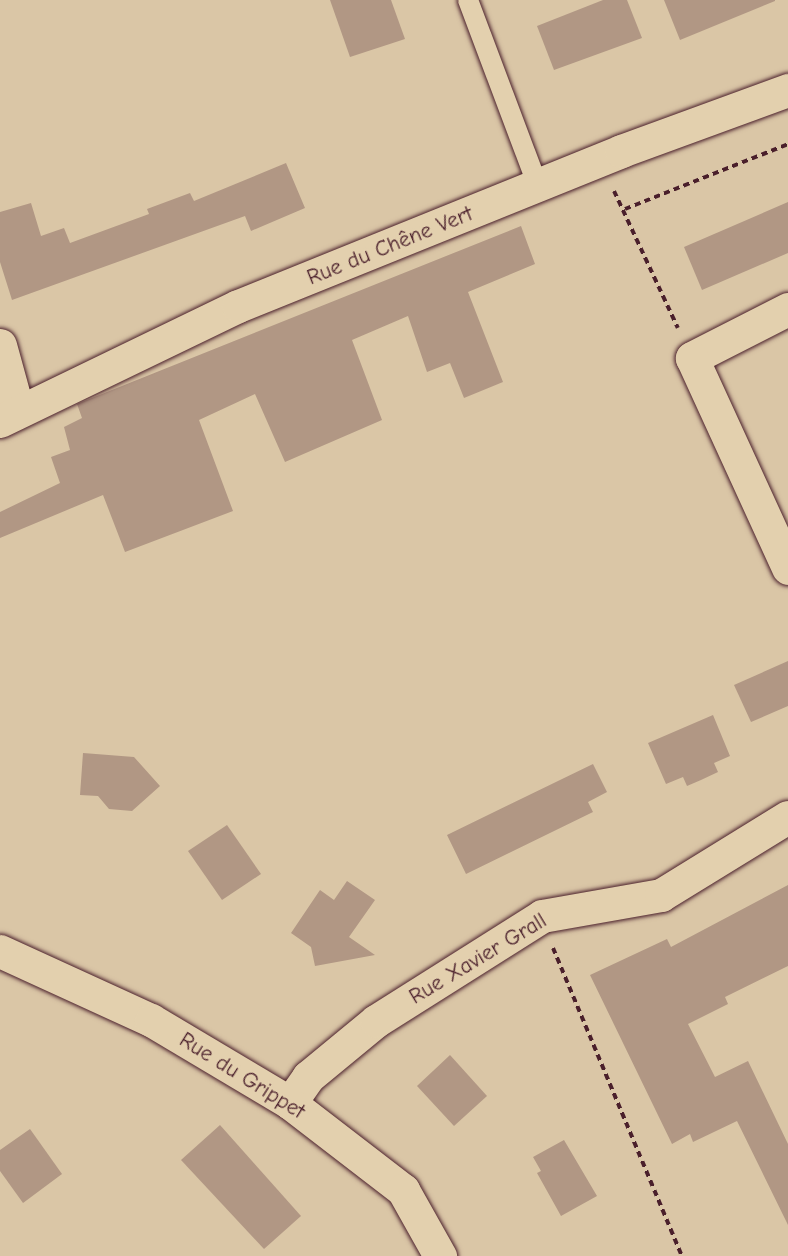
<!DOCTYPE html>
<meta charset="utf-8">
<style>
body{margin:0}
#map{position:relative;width:788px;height:1256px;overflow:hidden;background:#dac6a6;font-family:"Comic Neue",sans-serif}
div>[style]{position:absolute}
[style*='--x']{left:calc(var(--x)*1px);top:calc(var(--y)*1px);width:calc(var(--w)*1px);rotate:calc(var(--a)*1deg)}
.building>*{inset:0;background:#b19784}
.path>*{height:4px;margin-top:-2px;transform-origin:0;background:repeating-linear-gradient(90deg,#4a1f2b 0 6px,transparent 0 10.5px)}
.roads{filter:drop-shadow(0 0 2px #4a1f2b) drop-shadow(0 0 2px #4a1f2b)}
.lane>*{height:20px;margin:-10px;padding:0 10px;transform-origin:10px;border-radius:10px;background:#e3d0ae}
.street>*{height:33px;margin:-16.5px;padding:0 16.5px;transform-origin:16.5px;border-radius:16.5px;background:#e3d0ae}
span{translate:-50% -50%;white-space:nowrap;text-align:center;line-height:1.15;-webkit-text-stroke:4.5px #e3d0ae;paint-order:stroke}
.street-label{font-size:22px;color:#4a1f2b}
</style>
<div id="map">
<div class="building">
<i style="clip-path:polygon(330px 0,391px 0,405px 39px,350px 57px)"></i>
<i style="clip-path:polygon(603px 0,627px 0,642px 38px,554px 70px,537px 26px)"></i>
<i style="clip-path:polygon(664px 0,775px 0,775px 1px,680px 40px)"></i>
<i style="clip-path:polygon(286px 163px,305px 208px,251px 231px,245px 216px,12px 300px,0 262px,0 212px,31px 203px,41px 236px,64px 228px,70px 243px,149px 214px,147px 209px,190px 193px,194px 201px)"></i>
<i style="clip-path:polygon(788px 202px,788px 253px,702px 290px,684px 247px)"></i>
<i style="clip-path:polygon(521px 226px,535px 264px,468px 292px,503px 382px,464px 398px,450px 363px,427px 372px,408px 316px,352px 340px,382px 420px,285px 462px,255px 394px,199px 420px,233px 511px,125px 552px,103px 495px,0 538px,0 512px,60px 483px,51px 457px,70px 450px,64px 427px,82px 418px,77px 404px)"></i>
<i style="clip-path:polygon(788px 661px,788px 706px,751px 722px,734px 685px)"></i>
<i style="clip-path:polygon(713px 715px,730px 756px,714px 763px,718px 772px,701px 780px,687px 786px,683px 777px,666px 784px,648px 743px)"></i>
<i style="clip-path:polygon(83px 753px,134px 757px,160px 786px,132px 811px,109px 809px,98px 796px,80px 795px)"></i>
<i style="clip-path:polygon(593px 764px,607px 792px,588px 802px,593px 812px,466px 874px,447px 835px)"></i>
<i style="clip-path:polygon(227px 825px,261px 874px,222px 900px,188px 851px)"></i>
<i style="clip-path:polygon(347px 881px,375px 900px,349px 937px,375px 955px,315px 966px,311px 947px,291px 933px,320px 890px,334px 900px)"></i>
<i style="clip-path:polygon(788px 885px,788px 966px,725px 997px,728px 1004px,688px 1024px,715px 1077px,748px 1061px,788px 1144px,788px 1225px,737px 1121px,693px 1142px,690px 1134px,672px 1144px,590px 975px,667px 939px,671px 947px)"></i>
<i style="clip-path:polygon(450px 1055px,487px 1096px,454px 1126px,417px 1086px)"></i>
<i style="clip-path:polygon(220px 1125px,301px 1216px,264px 1249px,181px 1160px)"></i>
<i style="clip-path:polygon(30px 1129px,62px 1174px,23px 1203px,0 1171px,0 1150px)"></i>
<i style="clip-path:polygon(564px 1140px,597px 1196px,561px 1216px,537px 1173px,541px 1171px,533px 1157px)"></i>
</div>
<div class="path">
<i style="--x:614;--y:191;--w:151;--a:65"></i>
<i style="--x:625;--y:209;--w:175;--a:-21.7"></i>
<i style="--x:553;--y:948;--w:334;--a:67.3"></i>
</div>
<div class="roads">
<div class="lane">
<i style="--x:468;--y:0;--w:199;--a:69.4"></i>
</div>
<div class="street">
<i style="--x:788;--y:309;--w:108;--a:153"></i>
<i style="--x:692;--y:358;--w:231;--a:65.4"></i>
<i style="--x:0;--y:345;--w:68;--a:74.7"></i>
<i style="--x:0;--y:421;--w:264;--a:-25.8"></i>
<i style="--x:238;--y:306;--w:413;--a:-22"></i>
<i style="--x:621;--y:151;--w:178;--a:-20.1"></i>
<i style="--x:0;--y:951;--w:166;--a:24.6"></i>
<i style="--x:151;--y:1020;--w:162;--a:30.8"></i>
<i style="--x:290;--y:1103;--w:143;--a:37.6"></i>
<i style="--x:403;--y:1190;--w:76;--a:60.7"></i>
<i style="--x:290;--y:1103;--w:32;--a:-55"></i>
<i style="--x:308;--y:1077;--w:88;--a:-39.5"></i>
<i style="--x:376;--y:1021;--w:196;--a:-32.3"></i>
<i style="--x:542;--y:916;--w:121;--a:-10"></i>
<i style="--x:661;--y:895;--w:149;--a:-31.6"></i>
</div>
</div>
<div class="street-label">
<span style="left:390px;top:246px;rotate:-22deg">Rue du Chêne Vert</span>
<span style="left:478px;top:959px;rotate:-31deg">Rue Xavier Grall</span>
<span style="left:242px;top:1076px;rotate:32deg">Rue du Grippet</span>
</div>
</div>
